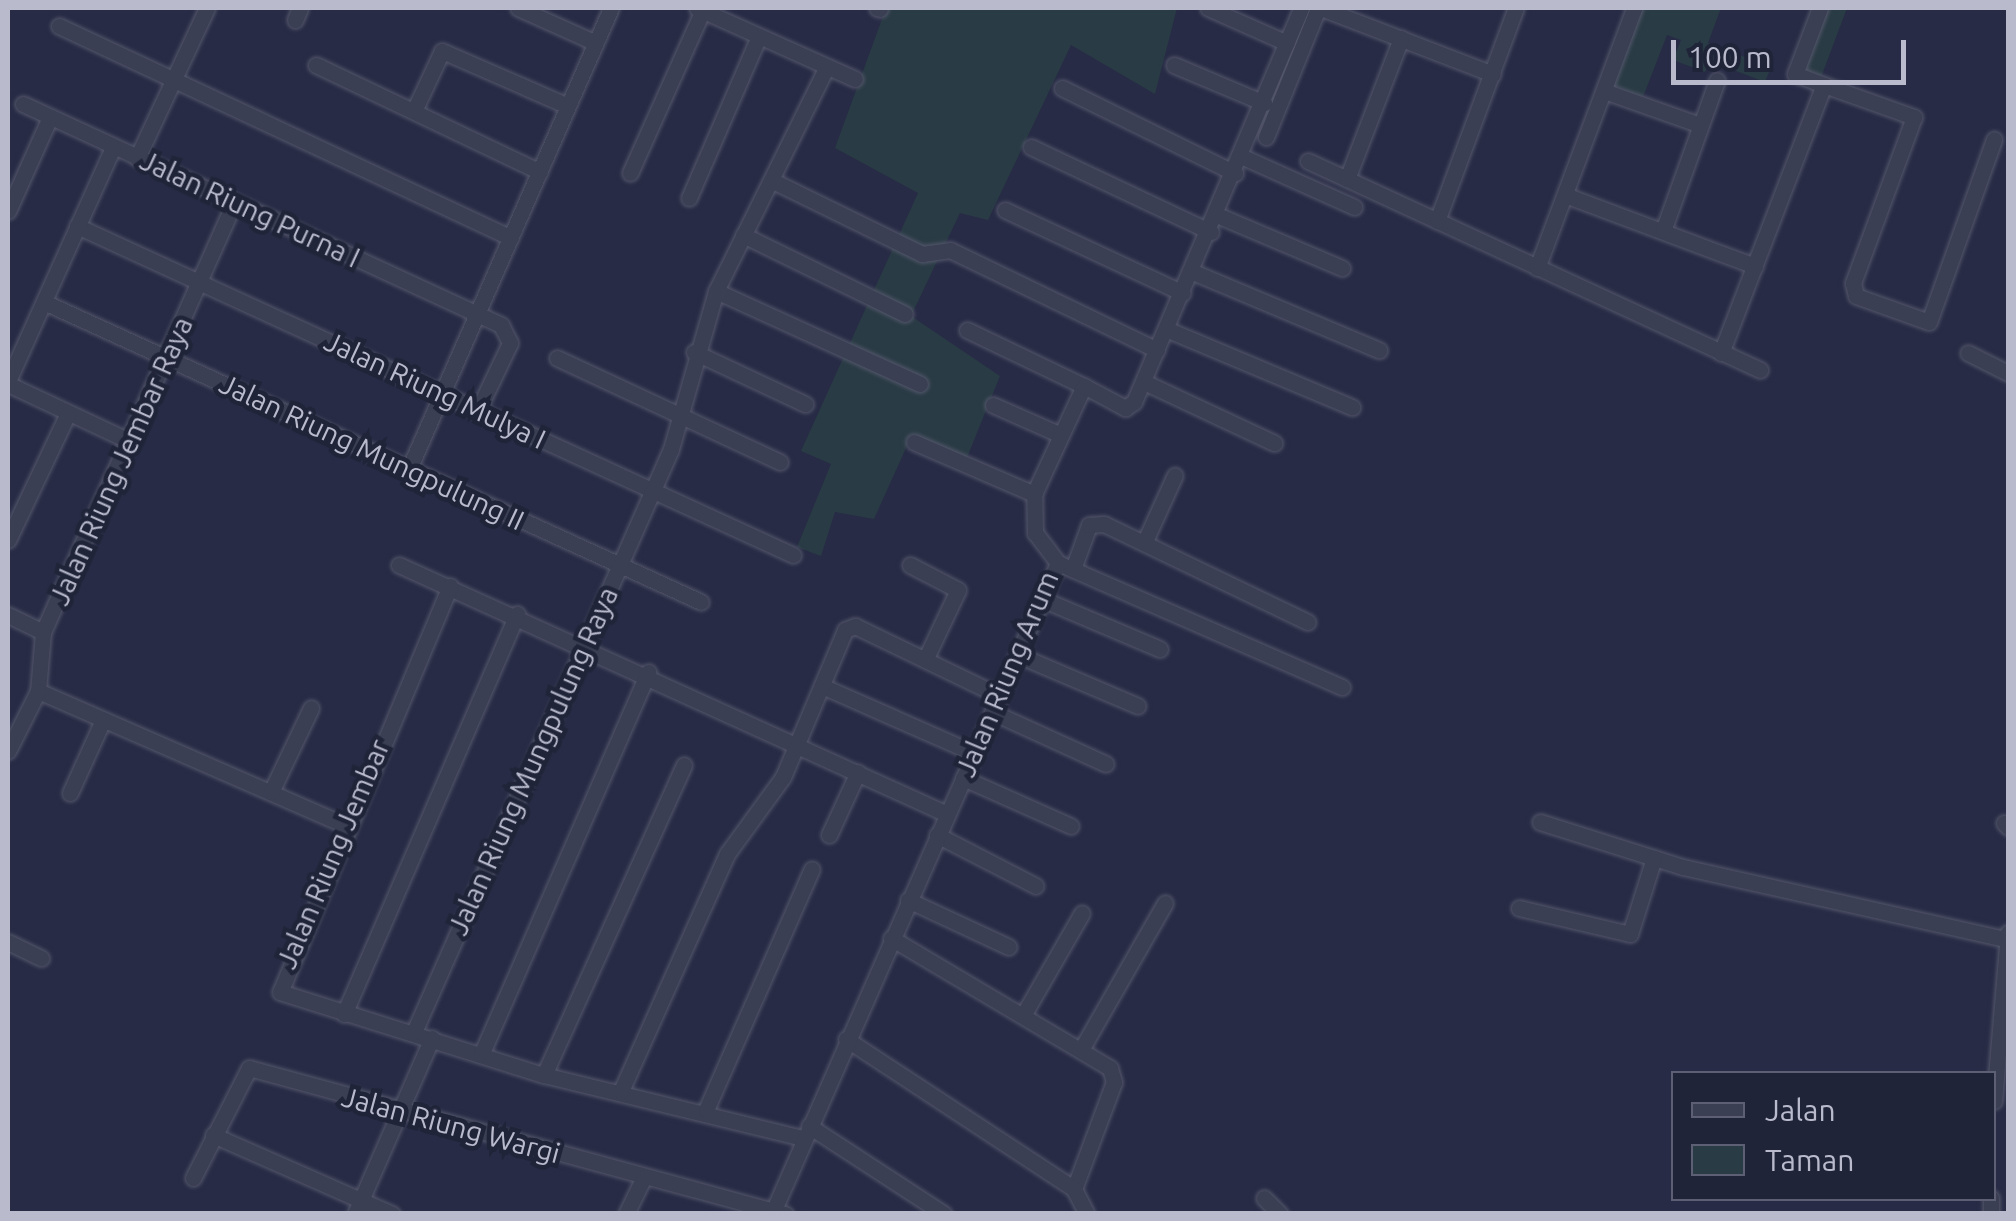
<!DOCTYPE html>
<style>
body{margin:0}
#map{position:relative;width:2016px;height:1221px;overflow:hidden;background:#272b45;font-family:Ubuntu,sans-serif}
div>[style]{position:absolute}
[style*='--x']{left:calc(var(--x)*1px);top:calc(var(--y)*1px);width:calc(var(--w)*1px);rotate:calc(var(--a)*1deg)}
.green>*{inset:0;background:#293b45}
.roads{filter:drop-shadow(0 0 2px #54576b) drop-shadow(0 0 2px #54576b)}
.street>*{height:15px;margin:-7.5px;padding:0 7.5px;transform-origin:7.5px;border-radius:7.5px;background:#3b3f54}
span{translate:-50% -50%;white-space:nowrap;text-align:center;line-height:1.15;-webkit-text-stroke:9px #202439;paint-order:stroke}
.street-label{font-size:28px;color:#b9bbcd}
.frame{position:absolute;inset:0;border:10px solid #b9bbcd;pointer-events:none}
.legend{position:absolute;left:1671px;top:1071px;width:325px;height:130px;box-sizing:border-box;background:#202439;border:2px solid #5d6074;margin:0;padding:12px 18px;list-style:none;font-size:30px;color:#b9bbcd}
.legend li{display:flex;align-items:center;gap:20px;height:50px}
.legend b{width:50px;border:2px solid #5d6074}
.scale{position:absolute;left:1671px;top:40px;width:235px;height:45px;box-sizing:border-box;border:5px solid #b9bbcd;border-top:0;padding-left:12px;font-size:30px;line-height:35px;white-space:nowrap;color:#b9bbcd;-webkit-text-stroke:8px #202439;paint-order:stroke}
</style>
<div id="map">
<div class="green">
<i style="clip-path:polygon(886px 8px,1177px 8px,1155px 94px,1071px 45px,988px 220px,960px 213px,911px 316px,1000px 376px,966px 460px,911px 437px,874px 519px,835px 512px,821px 556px,797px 547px,831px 464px,801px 451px,918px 193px,835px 148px)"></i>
<i style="clip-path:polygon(1641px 8px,1721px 8px,1708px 43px,1771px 67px,1765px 82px,1710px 61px,1705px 72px,1673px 60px,1681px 40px,1667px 35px,1643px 97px,1612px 85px)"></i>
<i style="clip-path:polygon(1824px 8px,1847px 8px,1820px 80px,1800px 73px)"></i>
</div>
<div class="roads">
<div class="street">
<i style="--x:518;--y:8;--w:85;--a:24.2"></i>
<i style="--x:697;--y:8;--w:173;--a:24.2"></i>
<i style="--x:877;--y:8;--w:3;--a:18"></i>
<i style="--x:1208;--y:8;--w:86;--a:23.9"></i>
<i style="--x:1321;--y:8;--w:184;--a:21"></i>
<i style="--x:295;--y:20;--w:13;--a:-67"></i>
<i style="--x:59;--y:26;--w:499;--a:25.1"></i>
<i style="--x:316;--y:65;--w:248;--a:25.5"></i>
<i style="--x:1174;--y:65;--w:98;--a:22.9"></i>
<i style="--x:1824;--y:85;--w:96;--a:19.6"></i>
<i style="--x:1914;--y:117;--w:177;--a:110.2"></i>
<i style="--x:1853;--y:283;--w:13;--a:77"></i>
<i style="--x:1856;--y:296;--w:77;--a:19.6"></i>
<i style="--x:1929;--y:322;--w:194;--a:-70.4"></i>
<i style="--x:1062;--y:88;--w:193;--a:26.2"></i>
<i style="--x:1604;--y:91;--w:102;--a:19.5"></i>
<i style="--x:23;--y:104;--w:527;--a:24.81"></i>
<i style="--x:501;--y:325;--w:20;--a:63"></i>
<i style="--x:510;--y:343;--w:74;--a:115.5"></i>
<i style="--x:414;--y:111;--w:66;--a:-65"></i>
<i style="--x:442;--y:51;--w:137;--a:23.6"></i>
<i style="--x:1266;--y:137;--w:139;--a:-68"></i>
<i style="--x:1031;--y:147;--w:199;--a:25.3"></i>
<i style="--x:1243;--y:157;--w:122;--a:24.2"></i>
<i style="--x:137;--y:158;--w:166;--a:-65"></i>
<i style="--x:1308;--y:161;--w:498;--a:24.8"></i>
<i style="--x:630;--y:173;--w:179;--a:-65.9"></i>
<i style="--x:1347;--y:179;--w:151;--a:-69"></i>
<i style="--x:773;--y:181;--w:166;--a:26.1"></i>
<i style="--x:922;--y:254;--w:28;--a:-8"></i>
<i style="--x:950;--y:250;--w:230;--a:25.8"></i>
<i style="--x:1565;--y:195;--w:203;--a:20.5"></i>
<i style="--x:689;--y:198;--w:176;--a:-66.6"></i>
<i style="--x:234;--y:203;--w:470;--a:114"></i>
<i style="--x:43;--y:632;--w:59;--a:94.8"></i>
<i style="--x:38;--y:691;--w:334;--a:23.6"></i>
<i style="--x:1005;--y:210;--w:196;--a:25"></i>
<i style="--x:8;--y:211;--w:103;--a:-65.9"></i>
<i style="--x:1217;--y:215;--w:136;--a:23"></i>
<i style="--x:1437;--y:221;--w:227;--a:-69.7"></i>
<i style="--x:77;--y:226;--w:788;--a:24.68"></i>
<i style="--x:1663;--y:231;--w:160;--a:-70.3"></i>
<i style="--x:743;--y:235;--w:180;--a:26"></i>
<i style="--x:1537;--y:268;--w:278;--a:-69.5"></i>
<i style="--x:1193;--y:272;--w:202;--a:22.8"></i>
<i style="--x:716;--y:291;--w:224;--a:24.5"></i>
<i style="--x:44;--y:302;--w:722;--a:24.54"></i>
<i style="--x:1166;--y:329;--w:202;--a:22.8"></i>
<i style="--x:967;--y:330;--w:130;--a:25.6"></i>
<i style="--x:694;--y:352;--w:123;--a:25.1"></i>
<i style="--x:1721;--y:353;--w:287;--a:-69"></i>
<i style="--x:1824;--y:85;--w:31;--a:-159"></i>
<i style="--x:1795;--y:74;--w:71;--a:-69.3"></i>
<i style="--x:1968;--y:353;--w:45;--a:26.6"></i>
<i style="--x:557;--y:358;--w:246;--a:25"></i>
<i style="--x:8;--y:381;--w:256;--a:-65.8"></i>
<i style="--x:1144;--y:382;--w:144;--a:25.1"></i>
<i style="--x:8;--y:384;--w:134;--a:25.2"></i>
<i style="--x:993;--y:405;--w:74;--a:23.8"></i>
<i style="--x:914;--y:442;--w:131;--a:23.4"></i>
<i style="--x:409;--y:469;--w:503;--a:-66.34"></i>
<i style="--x:8;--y:540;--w:140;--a:-64.7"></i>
<i style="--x:1145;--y:541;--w:72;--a:-65.6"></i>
<i style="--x:1058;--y:563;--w:310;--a:23.6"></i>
<i style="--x:399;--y:565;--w:602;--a:24.44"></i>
<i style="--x:910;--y:565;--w:54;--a:27.5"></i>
<i style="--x:958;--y:590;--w:77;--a:115.2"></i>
<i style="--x:1073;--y:569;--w:47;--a:-70"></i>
<i style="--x:1089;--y:525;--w:15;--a:-4"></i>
<i style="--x:1104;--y:524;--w:226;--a:25.7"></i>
<i style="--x:450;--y:586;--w:440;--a:112.7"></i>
<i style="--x:280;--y:992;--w:277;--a:17.5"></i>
<i style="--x:544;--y:1075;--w:267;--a:13.7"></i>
<i style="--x:1042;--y:599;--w:128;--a:23"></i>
<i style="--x:8;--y:615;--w:39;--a:26"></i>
<i style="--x:1018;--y:655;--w:130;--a:23"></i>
<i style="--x:822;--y:686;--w:166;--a:23.8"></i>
<i style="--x:992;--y:712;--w:125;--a:24.5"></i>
<i style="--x:8;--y:751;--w:67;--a:-63.4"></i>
<i style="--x:963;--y:778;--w:118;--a:24"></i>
<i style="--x:271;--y:792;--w:93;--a:-64.5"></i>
<i style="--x:70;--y:793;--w:80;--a:-65.7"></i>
<i style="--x:1540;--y:822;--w:150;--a:17.5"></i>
<i style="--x:1683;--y:867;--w:331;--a:12.6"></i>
<i style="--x:2004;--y:823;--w:6;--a:45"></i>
<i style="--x:829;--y:835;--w:69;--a:-65.3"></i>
<i style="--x:937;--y:835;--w:111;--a:27.3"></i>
<i style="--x:908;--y:900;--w:111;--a:25"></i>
<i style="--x:1519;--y:908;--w:114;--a:13.2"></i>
<i style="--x:1630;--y:934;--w:80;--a:-72.5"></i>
<i style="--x:891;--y:938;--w:255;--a:30.7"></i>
<i style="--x:1110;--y:1068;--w:15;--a:74"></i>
<i style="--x:1114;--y:1082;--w:114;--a:110.5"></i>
<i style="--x:1074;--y:1189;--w:28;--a:63"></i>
<i style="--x:8;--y:942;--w:37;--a:26"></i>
<i style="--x:1025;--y:1012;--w:114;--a:-60.1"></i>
<i style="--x:344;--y:1014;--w:436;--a:-66.6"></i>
<i style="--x:414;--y:1032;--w:637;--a:-66.21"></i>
<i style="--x:671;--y:449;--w:164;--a:-74.1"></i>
<i style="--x:716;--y:291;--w:249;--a:-63.7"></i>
<i style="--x:846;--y:1039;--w:273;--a:33.3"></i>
<i style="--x:1082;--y:1048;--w:167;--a:-60.2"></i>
<i style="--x:481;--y:1055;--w:418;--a:-66.4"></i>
<i style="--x:544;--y:1075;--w:340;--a:-65.7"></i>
<i style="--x:621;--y:1091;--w:260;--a:-65.9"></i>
<i style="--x:727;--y:854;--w:95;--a:-54"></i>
<i style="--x:783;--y:777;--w:160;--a:-67.1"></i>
<i style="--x:845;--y:630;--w:11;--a:-22"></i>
<i style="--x:855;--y:626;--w:161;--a:25.8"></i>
<i style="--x:1994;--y:1101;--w:169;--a:-85.2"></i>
<i style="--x:706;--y:1110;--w:263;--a:-66.3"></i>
<i style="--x:809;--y:1126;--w:161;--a:33.1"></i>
<i style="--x:213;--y:1135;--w:196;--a:23.8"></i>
<i style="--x:193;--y:1178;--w:123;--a:-63"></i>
<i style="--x:249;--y:1068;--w:556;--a:15.24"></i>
<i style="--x:1264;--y:1198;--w:23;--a:45"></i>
<i style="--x:355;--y:1214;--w:192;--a:-66.4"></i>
<i style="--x:626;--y:1214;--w:41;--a:-64.1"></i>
<i style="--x:772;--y:1214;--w:711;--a:-66.28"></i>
<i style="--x:1058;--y:563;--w:38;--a:-127"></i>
<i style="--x:1035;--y:533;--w:39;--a:-91"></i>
<i style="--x:1034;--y:494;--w:119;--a:-65.2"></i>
<i style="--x:1084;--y:386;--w:47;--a:28.2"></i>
<i style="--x:1125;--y:408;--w:11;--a:-34"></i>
<i style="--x:1134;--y:402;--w:428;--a:-67"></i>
<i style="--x:1991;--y:1214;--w:16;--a:-90"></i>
</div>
</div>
<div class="street-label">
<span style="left:250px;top:209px;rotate:25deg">Jalan Riung Purna I</span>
<span style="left:435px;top:390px;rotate:25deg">Jalan Riung Mulya I</span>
<span style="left:372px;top:452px;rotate:25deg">Jalan Riung Mungpulung II</span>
<span style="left:121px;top:461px;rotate:-66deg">Jalan Riung Jembar Raya</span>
<span style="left:1007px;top:674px;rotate:-67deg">Jalan Riung Arum</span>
<span style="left:533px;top:761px;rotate:-66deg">Jalan Riung Mungpulung Raya</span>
<span style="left:333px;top:854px;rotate:-67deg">Jalan Riung Jembar</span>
<span style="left:451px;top:1125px;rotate:15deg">Jalan Riung Wargi</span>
</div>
<div class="frame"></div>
<ul class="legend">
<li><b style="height:12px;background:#3b3f54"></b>Jalan</li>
<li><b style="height:28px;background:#293b45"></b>Taman</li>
</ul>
<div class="scale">100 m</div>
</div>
